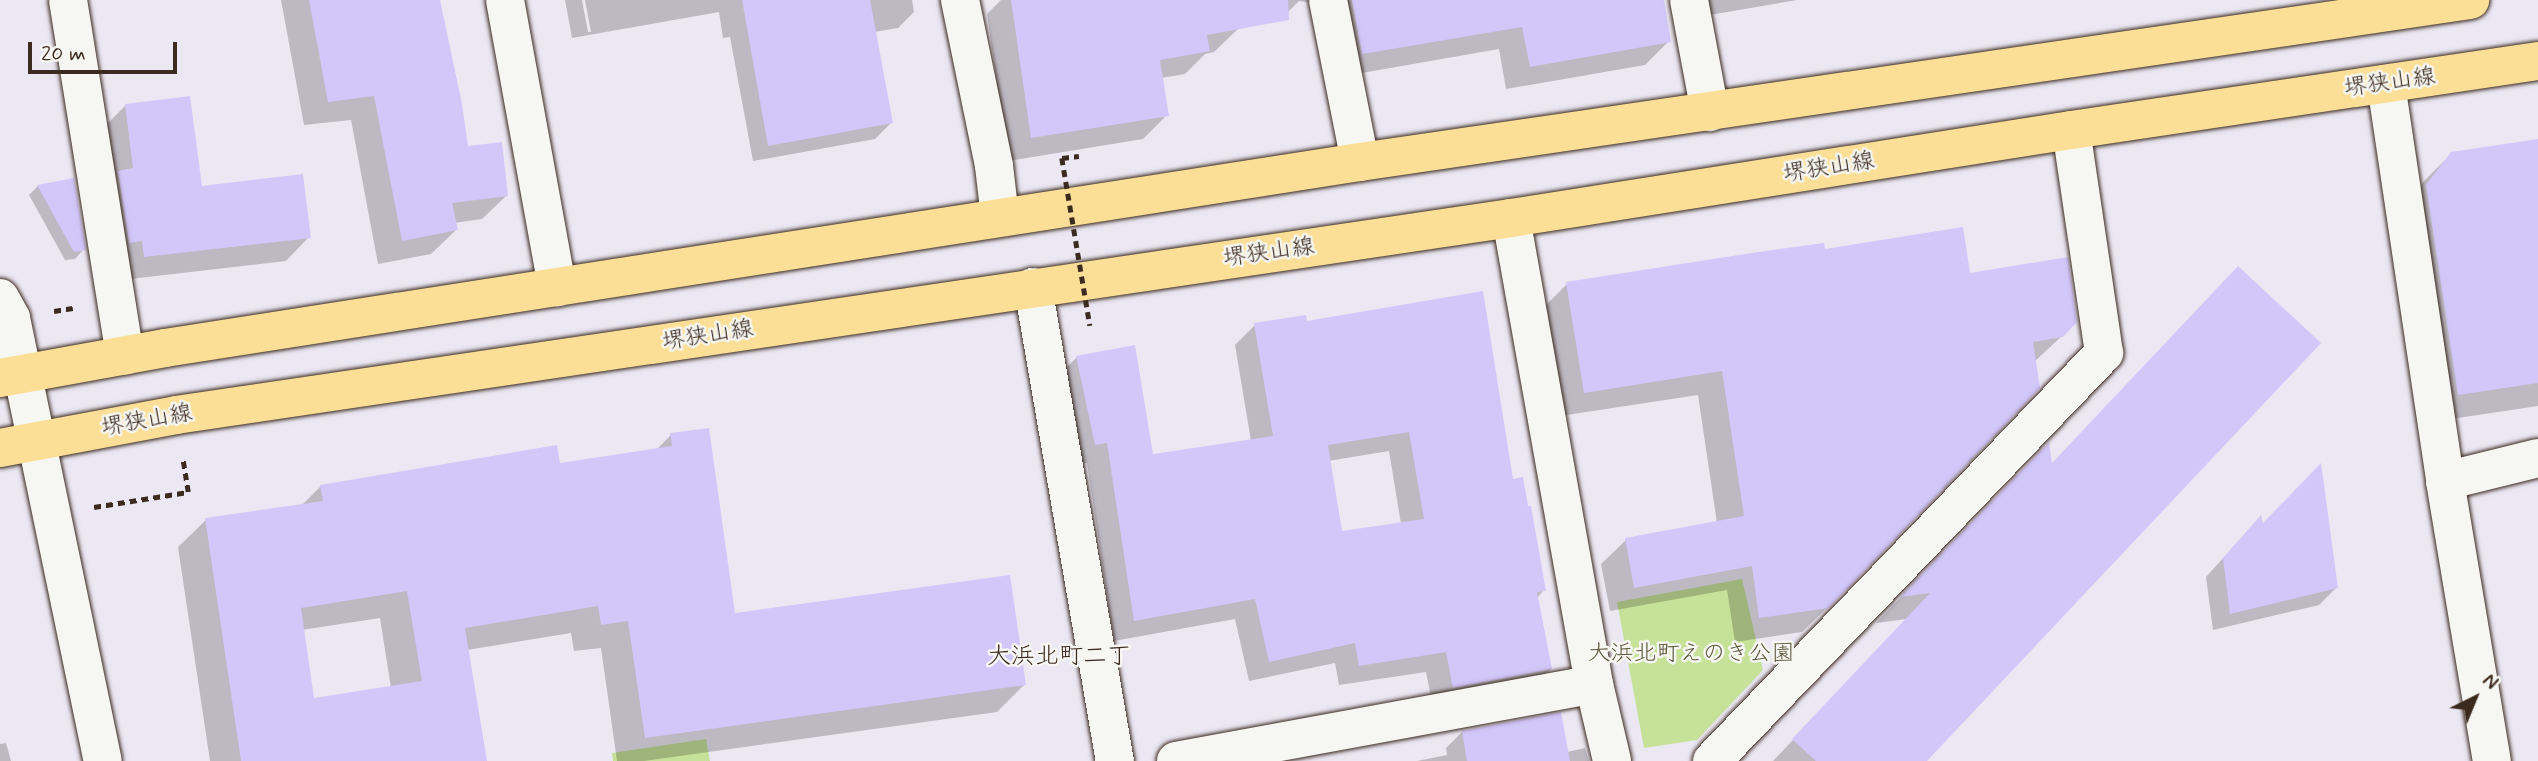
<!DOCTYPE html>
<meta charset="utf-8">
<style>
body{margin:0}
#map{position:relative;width:2538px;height:761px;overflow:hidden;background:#ebe8f4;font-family:Mynerve,"Klee One",sans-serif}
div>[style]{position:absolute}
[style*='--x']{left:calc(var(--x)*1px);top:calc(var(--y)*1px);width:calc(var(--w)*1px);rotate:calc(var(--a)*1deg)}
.green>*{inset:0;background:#c6e299}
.shadow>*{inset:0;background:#0003}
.building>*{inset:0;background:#d2c7f9}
.path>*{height:4.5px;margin-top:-2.25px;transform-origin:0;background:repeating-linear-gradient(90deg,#3b2a1e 0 7px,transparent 0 12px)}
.roads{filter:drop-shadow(0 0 2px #3b2a1e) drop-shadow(0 0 2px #3b2a1e)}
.minor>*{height:38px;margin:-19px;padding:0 19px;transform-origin:19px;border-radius:19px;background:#f6f6f2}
.tertiary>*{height:38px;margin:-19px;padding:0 19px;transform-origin:19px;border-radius:19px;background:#f6f6f2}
.primary>*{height:38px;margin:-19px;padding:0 19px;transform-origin:19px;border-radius:19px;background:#fbdf96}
.path-bridge>*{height:4.5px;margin-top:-2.25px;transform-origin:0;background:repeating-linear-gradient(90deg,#3b2a1e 0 7px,transparent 0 12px)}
span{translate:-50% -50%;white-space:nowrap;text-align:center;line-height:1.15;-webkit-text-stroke:5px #f6f6f2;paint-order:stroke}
.street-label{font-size:23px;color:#3b2a1e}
.park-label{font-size:23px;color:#5e583d}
.neighbourhood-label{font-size:24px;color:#3b2a1e}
.north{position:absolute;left:2440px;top:663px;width:70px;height:70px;-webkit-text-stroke:5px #f6f6f2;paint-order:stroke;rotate:43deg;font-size:19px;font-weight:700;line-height:28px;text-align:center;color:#3b2a1e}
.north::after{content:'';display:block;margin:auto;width:24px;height:32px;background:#3b2a1e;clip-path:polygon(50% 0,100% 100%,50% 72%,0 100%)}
.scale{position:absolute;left:28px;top:42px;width:149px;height:32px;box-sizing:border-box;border:4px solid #3b2a1e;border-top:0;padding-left:9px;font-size:21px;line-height:24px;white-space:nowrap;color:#3b2a1e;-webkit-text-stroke:5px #f6f6f2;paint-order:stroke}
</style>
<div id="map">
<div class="green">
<i style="clip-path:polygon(1742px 579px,1763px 670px,1697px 740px,1644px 748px,1617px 602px)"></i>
<i style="clip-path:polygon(706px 739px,710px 761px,613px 761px,612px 753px)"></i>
</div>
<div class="shadow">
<i style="clip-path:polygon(281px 0,439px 0,466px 148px,507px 195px,482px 219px,454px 223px,456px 230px,431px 254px,378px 264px,351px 120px,304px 125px)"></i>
<i style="clip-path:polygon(565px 0,582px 0,588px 32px,591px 32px,585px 0,912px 0,914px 12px,898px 28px,874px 32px,891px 123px,875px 139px,753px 161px,730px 37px,723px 38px,719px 12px,572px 38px)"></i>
<i style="clip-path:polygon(1001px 0,1634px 0,1669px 41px,1645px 65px,1506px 89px,1499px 49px,1339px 77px,1312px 3px,1299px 1px,1282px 18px,1238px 29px,1214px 52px,1205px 54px,1185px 74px,1161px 78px,1167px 115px,1143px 139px,1008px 161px,987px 14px)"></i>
<i style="clip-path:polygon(1695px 0,1797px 0,1698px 17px)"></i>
<i style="clip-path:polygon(126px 105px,200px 188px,309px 237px,286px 261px,121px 280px,102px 129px)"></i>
<i style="clip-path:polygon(2538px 141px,2538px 406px,2431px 422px,2399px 214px,2423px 182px,2451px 154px)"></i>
<i style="clip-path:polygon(38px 186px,84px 249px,75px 259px,65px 260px,29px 195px)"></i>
<i style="clip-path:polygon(1824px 251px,1969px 275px,2062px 336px,2034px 362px,1828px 607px,1802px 632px,1735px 642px,1727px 590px,1610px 611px,1601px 564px,1626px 540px,1717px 523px,1698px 395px,1560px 416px,1542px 309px,1567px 284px)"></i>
<i style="clip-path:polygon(evenodd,1306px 323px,1511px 481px,1544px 590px,1537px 598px,1551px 669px,1530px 689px,1433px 707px,1426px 672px,1339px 685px,1335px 663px,1249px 681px,1235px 619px,1114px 641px,1087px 463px,1075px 465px,1056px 378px,1077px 357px,1152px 456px,1251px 441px,1235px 345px,1255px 325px,1306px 323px,1389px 451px,1401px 524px,1340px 533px,1328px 461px,1389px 451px)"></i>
<i style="clip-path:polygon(evenodd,671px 435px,734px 615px,1024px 685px,997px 712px,644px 761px,617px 761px,601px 648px,574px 651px,571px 633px,467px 650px,485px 761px,210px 761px,178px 547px,206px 520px,301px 506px,321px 486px,558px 465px,656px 450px,671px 435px,380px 618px,391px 688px,312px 700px,302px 630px,380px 618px)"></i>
<i style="clip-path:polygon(2051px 466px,1925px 761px,1773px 761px,1907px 619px,1876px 623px,2022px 472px)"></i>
<i style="clip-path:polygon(2262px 526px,2337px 587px,2319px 605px,2213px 630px,2206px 577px,2244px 535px)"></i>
<i style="clip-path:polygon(1462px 732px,1567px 752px,1585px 748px,1589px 761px,1417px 761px,1447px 755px,1446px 748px)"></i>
<i style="clip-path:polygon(6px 743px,11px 761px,0 761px,0 744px)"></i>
</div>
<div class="building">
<i style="clip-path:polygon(309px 0,440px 0,462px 104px,468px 146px,502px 142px,508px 196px,452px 203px,458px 230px,402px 241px,374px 96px,328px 102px)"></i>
<i style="clip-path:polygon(742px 0,870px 0,893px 123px,768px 146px)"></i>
<i style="clip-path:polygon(1011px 0,1288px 0,1289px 20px,1207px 35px,1210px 51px,1160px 60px,1169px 116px,1031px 138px)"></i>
<i style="clip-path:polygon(1352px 0,1664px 0,1671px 42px,1530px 67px,1522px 27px,1362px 54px)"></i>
<i style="clip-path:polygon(190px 96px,202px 186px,303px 174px,311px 238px,144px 257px,142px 241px,129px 243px,118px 171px,133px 168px,125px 104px)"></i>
<i style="clip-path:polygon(2538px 139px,2538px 383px,2458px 395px,2426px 185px,2451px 152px)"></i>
<i style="clip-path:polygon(74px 178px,86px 250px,74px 252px,37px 185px)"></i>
<i style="clip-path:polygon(1963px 227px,1970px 273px,2068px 257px,2077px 322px,2063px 337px,2033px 342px,2040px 388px,1829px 608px,1759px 618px,1752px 566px,1634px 588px,1625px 538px,1744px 516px,1722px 371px,1584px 393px,1566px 282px,1758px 252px,1824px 243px,1825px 249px)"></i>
<i style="clip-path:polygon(2238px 266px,2321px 343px,1927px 761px,1816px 761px,1792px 739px,1930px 593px,1900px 597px,2049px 442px,2052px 463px)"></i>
<i style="clip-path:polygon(evenodd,1483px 291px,1513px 479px,1523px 477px,1528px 506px,1531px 506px,1546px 591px,1537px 592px,1552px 669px,1453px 688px,1446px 652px,1359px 666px,1355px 643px,1269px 662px,1255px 599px,1134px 621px,1107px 443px,1095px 445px,1076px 356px,1135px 345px,1153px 454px,1273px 436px,1254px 323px,1306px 315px,1307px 321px,1483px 291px,1409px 432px,1424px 519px,1342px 531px,1328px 445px,1409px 432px)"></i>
<i style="clip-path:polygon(evenodd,709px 428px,735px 613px,1010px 575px,1026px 685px,645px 738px,628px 621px,601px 625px,598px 606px,465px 628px,487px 761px,241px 761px,205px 518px,323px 501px,320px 485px,557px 445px,560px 463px,672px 446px,670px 433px,709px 428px,407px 591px,422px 681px,314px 698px,301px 608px,407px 591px)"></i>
<i style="clip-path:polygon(2321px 463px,2338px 588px,2230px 614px,2223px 558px,2261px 515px,2263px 523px)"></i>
<i style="clip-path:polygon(1561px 712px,1570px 761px,1467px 761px,1462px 731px)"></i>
</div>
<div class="path">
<i style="--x:1062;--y:158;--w:17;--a:-7"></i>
<i style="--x:54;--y:311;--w:19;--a:-9"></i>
<i style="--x:94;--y:507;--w:95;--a:-9.1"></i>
<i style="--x:188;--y:492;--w:32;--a:-99"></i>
</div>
<div class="roads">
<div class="minor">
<i style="--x:68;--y:0;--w:360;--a:80.9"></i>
<i style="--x:505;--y:0;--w:292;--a:79.7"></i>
<i style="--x:960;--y:0;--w:169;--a:78.4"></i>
<i style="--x:994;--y:166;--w:51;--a:83.3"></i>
<i style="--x:1328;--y:0;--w:165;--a:78.8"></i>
<i style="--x:1689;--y:0;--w:114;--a:79.4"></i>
<i style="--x:2386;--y:84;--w:401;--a:81.5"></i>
<i style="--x:2445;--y:481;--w:284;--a:80.5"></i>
<i style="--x:1511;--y:218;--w:473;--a:79.9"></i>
<i style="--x:1594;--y:684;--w:79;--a:76.8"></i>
<i style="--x:1033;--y:287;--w:481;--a:80.2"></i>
<i style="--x:2445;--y:481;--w:96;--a:-13.9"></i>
<i style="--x:1176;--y:761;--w:425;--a:-10.4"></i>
<i style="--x:1712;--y:761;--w:566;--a:-46.15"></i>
<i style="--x:2104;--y:353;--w:225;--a:-98.4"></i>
</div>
<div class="tertiary">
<i style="--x:0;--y:298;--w:23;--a:61"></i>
<i style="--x:11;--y:318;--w:452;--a:78.3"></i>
</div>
<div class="primary">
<i style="--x:0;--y:378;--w:168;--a:-10.3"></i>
<i style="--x:165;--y:348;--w:1209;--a:-8.85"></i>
<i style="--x:1360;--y:162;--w:1122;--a:-8.3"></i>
<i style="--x:0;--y:448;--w:179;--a:-10.6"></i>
<i style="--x:176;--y:415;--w:1349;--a:-8.39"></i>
<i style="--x:1511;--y:218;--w:567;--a:-8.93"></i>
<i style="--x:2071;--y:130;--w:472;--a:-8.4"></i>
</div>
</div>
<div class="path-bridge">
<i style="--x:1062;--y:158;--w:170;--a:80.5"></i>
</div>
<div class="street-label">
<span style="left:2390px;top:83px;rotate:-8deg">堺狭山線</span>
<span style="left:1829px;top:168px;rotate:-9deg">堺狭山線</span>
<span style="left:1269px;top:253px;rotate:-8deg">堺狭山線</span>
<span style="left:708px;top:336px;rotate:-9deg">堺狭山線</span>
<span style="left:147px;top:421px;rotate:-10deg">堺狭山線</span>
</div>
<div class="park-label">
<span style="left:1691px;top:654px">大浜北町えのき公園</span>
</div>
<div class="neighbourhood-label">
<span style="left:1059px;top:657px">大浜北町二丁</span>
</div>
<div class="north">N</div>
<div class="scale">20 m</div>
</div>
